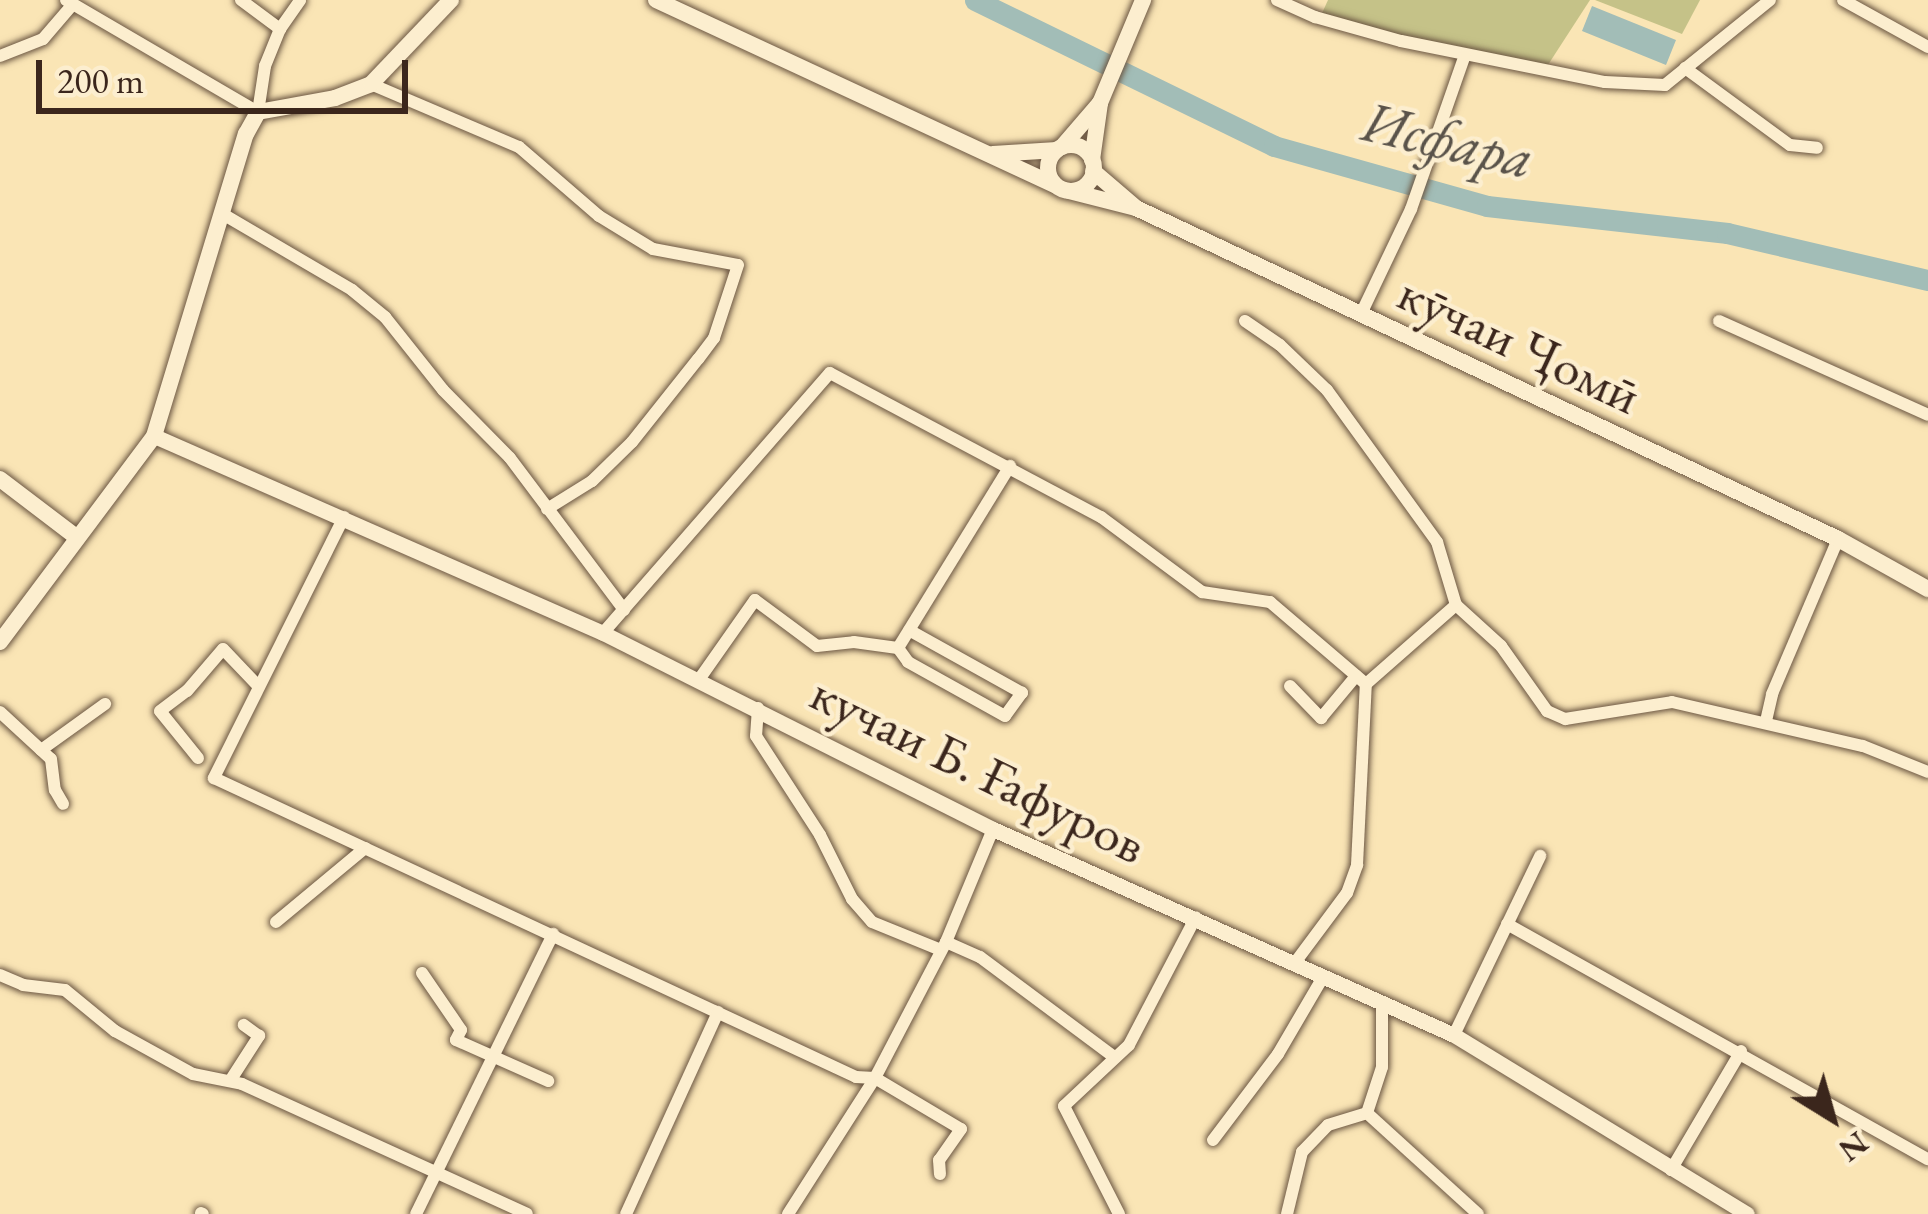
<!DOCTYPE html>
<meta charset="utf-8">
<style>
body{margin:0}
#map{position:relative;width:1928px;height:1214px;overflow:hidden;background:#fae5b5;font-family:"EB Garamond",serif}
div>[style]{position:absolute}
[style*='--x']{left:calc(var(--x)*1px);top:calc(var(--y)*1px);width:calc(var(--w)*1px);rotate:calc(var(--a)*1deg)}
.green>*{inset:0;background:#c5c288}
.water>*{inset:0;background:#a2bdb7}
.river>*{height:21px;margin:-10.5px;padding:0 10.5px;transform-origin:10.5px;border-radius:10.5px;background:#a2bdb7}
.roads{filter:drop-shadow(0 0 3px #6b5642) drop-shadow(0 0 3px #6b5642)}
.minor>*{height:12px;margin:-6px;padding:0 6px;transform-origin:6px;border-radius:6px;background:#fceecf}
.tertiary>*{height:15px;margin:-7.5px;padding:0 7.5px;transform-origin:7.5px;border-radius:7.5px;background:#fceecf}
.secondary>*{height:16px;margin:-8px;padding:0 8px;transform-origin:8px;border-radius:8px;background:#fceecf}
.secondary>.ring{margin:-8px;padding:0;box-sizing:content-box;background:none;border:16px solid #fceecf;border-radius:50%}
span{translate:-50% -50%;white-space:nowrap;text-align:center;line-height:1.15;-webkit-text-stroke:9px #fceecf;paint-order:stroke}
.street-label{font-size:54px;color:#3b261c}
.water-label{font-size:57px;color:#5a534a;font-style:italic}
.north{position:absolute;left:1772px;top:1058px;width:120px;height:120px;-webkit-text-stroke:9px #fceecf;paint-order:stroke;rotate:143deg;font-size:33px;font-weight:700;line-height:48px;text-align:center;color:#3b261c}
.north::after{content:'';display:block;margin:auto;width:42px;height:54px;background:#3b261c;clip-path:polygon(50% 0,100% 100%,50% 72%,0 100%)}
.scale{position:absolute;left:36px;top:60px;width:372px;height:54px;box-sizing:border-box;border:6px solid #3b261c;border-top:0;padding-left:15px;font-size:36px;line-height:42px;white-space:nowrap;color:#3b261c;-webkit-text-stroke:9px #fceecf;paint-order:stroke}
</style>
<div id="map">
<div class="green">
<i style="clip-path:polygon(1328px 0,1590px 0,1544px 71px,1319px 20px)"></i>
<i style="clip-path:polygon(1595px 0,1700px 0,1682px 34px)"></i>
</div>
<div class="water">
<i style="clip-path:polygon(1592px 6px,1676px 40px,1666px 65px,1582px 31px)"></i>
</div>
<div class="river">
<i style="--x:975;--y:0;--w:333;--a:26"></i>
<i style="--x:1274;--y:146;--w:221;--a:15.7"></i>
<i style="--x:1487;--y:206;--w:242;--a:6.4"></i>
<i style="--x:1727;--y:233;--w:206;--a:13.2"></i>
</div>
<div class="roads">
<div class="minor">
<i style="--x:66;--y:0;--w:222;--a:30.3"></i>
<i style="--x:258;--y:112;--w:47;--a:-81.3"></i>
<i style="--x:265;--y:66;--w:40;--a:-68"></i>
<i style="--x:280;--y:29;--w:35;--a:-55"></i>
<i style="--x:241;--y:0;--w:49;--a:36.6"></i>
<i style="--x:1277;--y:0;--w:42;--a:24.1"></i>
<i style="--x:1315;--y:17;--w:89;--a:15.6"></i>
<i style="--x:1401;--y:41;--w:208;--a:11.4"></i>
<i style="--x:1605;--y:82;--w:60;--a:2.9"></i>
<i style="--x:1665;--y:85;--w:135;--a:-39"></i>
<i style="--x:1843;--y:0;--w:97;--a:28.9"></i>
<i style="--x:0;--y:56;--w:46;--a:-21.6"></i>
<i style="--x:43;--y:39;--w:46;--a:-49.4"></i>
<i style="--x:1685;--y:68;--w:130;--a:36.3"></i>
<i style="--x:1790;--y:145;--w:27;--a:6"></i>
<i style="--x:371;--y:84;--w:161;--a:23.1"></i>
<i style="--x:519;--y:147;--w:106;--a:40.8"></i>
<i style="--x:599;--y:216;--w:63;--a:31.4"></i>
<i style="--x:653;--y:249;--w:86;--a:10.7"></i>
<i style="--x:738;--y:265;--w:77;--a:108.2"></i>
<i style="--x:714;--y:338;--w:26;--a:127"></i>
<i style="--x:698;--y:359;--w:106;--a:128.5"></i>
<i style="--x:632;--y:442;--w:56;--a:135.7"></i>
<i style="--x:592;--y:481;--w:53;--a:148.1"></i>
<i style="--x:221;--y:213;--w:152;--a:30.4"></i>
<i style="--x:352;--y:290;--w:43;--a:39.3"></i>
<i style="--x:385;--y:317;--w:93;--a:51.5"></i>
<i style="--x:443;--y:390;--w:95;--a:45.4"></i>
<i style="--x:510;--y:458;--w:190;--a:53.1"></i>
<i style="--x:1361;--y:314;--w:116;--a:-64.5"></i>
<i style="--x:1411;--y:209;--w:163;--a:-70.7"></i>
<i style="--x:1245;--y:321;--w:42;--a:34.4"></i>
<i style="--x:1280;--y:345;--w:65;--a:43.8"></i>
<i style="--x:1327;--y:390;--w:188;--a:54.1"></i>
<i style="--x:1437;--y:542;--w:66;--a:73.2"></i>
<i style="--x:1719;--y:321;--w:229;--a:24.2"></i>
<i style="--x:344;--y:517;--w:292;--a:116.5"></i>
<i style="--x:214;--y:778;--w:708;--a:24.97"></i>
<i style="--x:856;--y:1077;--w:19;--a:3"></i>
<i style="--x:875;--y:1078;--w:153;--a:-62.4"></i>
<i style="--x:946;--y:942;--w:122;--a:-67.4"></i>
<i style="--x:603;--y:633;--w:345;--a:-48.9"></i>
<i style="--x:830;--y:373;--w:307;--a:28"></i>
<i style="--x:1101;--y:517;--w:126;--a:36.6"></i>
<i style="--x:1202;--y:592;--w:69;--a:8.4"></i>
<i style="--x:1270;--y:602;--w:126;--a:40.5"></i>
<i style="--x:898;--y:648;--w:17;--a:54"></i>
<i style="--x:908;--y:662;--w:111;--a:29.1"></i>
<i style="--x:1005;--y:716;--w:29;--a:-54"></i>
<i style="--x:1022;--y:693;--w:129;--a:-150.9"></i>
<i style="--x:698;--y:681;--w:99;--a:-54.9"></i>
<i style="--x:755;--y:600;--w:77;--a:36.6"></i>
<i style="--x:817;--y:646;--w:37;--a:-6"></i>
<i style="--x:854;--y:642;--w:44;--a:7.8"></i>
<i style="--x:898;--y:648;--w:214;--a:-58.4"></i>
<i style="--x:1366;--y:684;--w:120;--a:-41.3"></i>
<i style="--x:1456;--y:605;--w:61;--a:42.3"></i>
<i style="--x:1501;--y:646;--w:80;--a:54.7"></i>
<i style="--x:1547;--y:711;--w:20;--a:24"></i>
<i style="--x:1565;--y:719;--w:108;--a:-9"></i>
<i style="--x:1672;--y:702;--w:196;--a:13"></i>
<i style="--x:1863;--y:746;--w:70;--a:21.8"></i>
<i style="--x:1290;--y:686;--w:45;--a:45.9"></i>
<i style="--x:1321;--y:718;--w:55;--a:-50.2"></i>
<i style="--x:758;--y:708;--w:28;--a:94"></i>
<i style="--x:756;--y:736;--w:118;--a:57.1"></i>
<i style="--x:820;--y:835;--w:72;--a:63.4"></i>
<i style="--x:852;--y:899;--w:30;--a:49"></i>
<i style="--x:872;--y:922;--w:74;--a:22.1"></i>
<i style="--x:0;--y:712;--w:69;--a:42.7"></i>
<i style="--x:51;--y:759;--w:31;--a:83"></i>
<i style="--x:55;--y:790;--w:16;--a:60"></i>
<i style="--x:1766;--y:721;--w:28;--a:-77"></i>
<i style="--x:1772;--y:694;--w:168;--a:-66.9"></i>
<i style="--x:41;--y:750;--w:79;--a:-35.7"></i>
<i style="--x:198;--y:758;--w:60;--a:-129"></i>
<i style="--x:160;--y:711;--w:34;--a:-37"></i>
<i style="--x:187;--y:691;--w:55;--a:-49.4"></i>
<i style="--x:223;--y:649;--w:52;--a:46.5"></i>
<i style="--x:276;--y:922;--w:116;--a:-39.7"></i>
<i style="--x:1507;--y:924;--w:482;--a:29.2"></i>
<i style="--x:946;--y:942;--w:37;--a:24"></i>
<i style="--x:980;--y:957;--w:167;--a:36.7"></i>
<i style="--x:1294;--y:964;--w:89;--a:-53.3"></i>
<i style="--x:1347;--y:893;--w:30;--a:-70"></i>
<i style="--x:1357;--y:865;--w:181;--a:-87.2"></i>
<i style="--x:422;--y:973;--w:69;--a:55.6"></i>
<i style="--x:461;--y:1030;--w:11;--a:117"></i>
<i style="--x:456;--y:1040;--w:101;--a:24"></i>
<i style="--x:0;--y:975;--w:25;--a:23"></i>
<i style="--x:23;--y:985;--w:42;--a:6.8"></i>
<i style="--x:65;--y:990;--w:65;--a:39.4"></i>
<i style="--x:115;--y:1031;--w:89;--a:28.9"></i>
<i style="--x:193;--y:1074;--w:50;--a:11.5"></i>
<i style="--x:242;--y:1084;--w:313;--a:24.5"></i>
<i style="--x:1454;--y:1035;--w:199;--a:-64.3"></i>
<i style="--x:230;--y:1081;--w:54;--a:-57.2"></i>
<i style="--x:259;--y:1036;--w:19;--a:-144"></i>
<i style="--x:1367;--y:1113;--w:150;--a:42.3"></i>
<i style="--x:1213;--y:1140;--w:108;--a:-52.9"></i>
<i style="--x:1278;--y:1054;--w:89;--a:-59.7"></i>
<i style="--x:1671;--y:1170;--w:138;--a:-59.5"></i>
<i style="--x:201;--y:1213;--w:2;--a:27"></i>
<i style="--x:416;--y:1214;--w:312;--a:-63.9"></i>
<i style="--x:626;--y:1214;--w:222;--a:-65.5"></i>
<i style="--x:788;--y:1214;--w:161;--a:-57.4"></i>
<i style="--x:875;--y:1078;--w:100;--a:30.7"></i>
<i style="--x:961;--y:1129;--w:38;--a:125"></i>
<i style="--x:939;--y:1160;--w:14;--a:86"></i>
<i style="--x:1119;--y:1214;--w:121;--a:-117"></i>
<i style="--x:1064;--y:1106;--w:89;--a:-43.2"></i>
<i style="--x:1129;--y:1045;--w:144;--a:-62.4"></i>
<i style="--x:1287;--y:1214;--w:64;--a:-76.4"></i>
<i style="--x:1302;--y:1152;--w:37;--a:-46"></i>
<i style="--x:1328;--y:1125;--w:41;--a:-17.1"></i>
<i style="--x:1367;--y:1113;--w:48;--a:-71.9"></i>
<i style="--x:1382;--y:1067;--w:63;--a:-90"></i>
</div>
<div class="tertiary">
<i style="--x:154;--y:436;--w:490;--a:23.7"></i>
<i style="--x:603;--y:633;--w:436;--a:26.7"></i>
<i style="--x:993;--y:829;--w:505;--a:24.08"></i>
<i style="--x:1454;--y:1035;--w:343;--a:31.4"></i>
</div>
<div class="secondary">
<i style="--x:656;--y:0;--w:440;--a:24.9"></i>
<i class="ring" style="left:1048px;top:145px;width:30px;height:30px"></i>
<i style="--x:1062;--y:147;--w:58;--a:-49.2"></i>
<i style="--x:1100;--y:103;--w:112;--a:-67.3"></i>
<i style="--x:993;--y:154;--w:64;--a:-3.6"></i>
<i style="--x:1092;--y:160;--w:58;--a:-82"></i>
<i style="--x:1093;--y:171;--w:57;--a:40.7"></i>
<i style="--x:1069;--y:191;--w:69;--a:14.2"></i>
<i style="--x:1136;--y:208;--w:776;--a:25.24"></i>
<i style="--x:1838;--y:539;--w:103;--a:29.1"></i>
<i style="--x:0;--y:479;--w:96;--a:37.3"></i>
<i style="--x:0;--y:642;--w:257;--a:-53.2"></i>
<i style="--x:154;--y:436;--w:316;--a:-73.1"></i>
<i style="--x:246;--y:134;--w:25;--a:-61"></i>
<i style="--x:258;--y:112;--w:78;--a:-10.3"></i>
<i style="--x:335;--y:98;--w:39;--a:-21"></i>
<i style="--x:371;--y:84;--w:116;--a:-46.4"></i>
</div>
</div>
<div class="street-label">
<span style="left:1520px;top:343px;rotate:25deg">кӯчаи Ҷомӣ</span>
<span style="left:979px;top:768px;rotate:26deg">кучаи Б. Ғафуров</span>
</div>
<div class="water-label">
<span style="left:1448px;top:140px;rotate:13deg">Исфара</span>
</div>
<div class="north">N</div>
<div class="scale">200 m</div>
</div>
